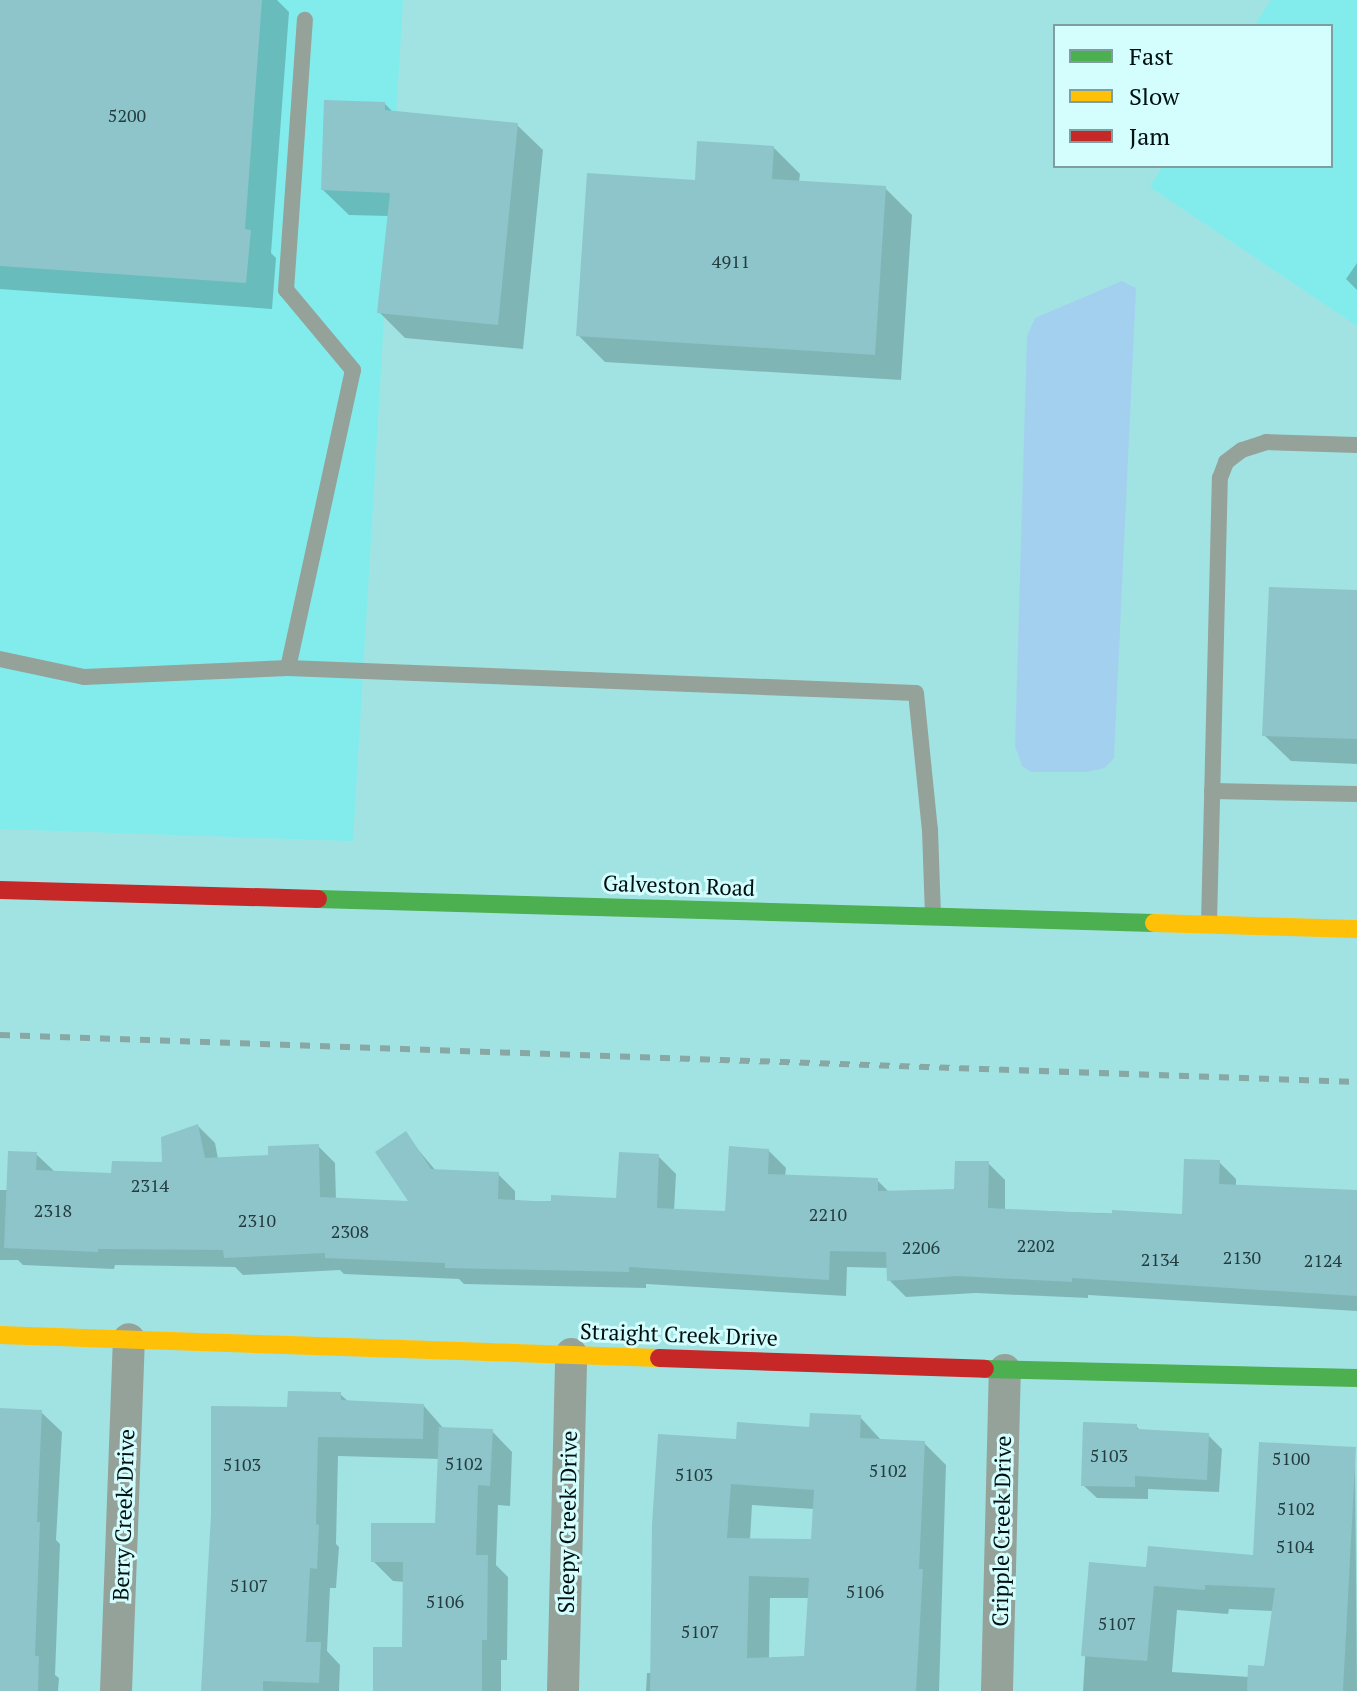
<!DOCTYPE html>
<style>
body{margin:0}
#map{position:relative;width:1357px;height:1691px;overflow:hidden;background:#a1e3e3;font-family:"PT Serif",serif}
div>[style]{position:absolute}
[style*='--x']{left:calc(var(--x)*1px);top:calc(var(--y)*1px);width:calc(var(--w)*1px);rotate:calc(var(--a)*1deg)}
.built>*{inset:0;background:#82ecec}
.water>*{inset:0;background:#a4d0f0}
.shadow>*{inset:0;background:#0003}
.building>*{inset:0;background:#8dc5cb}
.lane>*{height:16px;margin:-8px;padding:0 8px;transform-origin:8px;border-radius:8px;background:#95a299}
.street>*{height:32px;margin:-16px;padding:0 16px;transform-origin:16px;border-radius:16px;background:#95a299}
.fast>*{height:18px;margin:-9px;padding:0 9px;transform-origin:9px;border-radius:9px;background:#4caf50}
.slow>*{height:18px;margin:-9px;padding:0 9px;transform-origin:9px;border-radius:9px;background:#ffc107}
.jam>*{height:18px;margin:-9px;padding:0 9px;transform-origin:9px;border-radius:9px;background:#c62828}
.rail>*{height:6px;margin-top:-3px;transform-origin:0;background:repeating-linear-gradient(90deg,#87a8a4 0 10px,transparent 0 20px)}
span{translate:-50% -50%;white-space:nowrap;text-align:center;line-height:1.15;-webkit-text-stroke:6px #d4fefe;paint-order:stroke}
.number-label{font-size:18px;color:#233c3f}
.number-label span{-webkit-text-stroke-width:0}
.street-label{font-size:22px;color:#000f10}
.legend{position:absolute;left:1053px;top:24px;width:280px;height:144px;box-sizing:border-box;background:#d4fefe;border:2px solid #7f9e9f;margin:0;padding:10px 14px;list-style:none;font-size:24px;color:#000f10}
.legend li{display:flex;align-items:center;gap:16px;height:40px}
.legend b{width:40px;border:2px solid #7f9e9f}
</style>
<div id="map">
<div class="built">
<i style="clip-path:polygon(0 0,403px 0,353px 841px,0 829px)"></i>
<i style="clip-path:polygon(1271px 0,1357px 0,1357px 326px,1150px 187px,1163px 166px,1331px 166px,1331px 26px,1254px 26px)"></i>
</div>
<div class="water">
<i style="clip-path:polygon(1122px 281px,1136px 288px,1114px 758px,1105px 768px,1087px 772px,1031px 772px,1022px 766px,1015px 746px,1027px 336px,1035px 318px)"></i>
</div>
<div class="shadow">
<i style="clip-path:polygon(0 0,277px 0,289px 12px,271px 253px,276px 258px,272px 309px,0 289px)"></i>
<i style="clip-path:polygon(385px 104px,394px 113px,517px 125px,543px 150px,523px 349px,405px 338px,379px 312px,389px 216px,349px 215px,323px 190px)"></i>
<i style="clip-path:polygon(773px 147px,800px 174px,799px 182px,885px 188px,912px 215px,901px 380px,605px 362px,578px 335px,697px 182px)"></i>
<i style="clip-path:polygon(1357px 263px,1357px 290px,1346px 279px)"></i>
<i style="clip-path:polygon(1357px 592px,1357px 764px,1291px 761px,1264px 735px)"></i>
<i style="clip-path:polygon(198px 1126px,215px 1143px,218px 1159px,270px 1157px,318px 1146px,335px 1163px,336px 1200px,412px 1204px,405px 1134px,436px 1171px,498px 1174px,515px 1191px,515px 1202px,618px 1200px,658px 1156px,676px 1174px,674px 1211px,727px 1213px,768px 1150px,786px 1168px,785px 1176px,877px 1180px,890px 1193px,956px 1191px,988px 1163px,1005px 1180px,1005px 1210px,1184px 1216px,1219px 1162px,1236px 1179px,1236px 1186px,1357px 1192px,1357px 1311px,1088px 1295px,1088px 1298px,976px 1293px,906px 1297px,889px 1280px,889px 1268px,847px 1267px,846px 1296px,646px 1284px,646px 1288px,464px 1284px,459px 1279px,344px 1274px,340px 1270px,243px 1275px,235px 1267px,115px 1265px,114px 1269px,23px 1265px,18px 1260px,0 1260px,0 1190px,8px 1190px,36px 1154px,54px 1171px,113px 1175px,164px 1164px)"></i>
<i style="clip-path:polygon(340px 1394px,349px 1402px,424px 1406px,444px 1429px,492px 1431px,512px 1452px,510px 1506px,498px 1505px,496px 1565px,508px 1577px,507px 1660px,501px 1660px,501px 1691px,375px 1691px,404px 1649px,405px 1582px,393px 1581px,373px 1561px,437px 1525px,440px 1459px,338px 1456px,336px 1544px,339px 1547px,336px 1588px,330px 1588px,327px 1651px,340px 1665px,339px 1691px,204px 1691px,289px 1409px)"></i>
<i style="clip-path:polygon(0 1410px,41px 1412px,62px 1432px,56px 1540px,60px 1544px,55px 1675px,59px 1678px,58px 1691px,0 1691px)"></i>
<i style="clip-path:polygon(evenodd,860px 1417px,882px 1441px,924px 1443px,946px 1465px,939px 1691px,646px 1691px,647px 1673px,653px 1673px,737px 1441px,860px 1417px,752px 1505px,815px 1509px,813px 1541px,750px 1540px,752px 1505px,860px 1417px,770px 1598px,809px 1598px,806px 1658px,769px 1659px,770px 1598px)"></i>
<i style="clip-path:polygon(1136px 1426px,1142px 1432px,1208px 1435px,1222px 1449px,1219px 1492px,1148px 1489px,1148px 1499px,1097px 1498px,1083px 1485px)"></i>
<i style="clip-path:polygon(evenodd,1355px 1449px,1357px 1691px,1083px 1691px,1091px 1564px,1148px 1569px,1255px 1557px,1355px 1449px,1229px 1609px,1274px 1611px,1266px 1668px,1249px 1677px,1172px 1672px,1177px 1610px,1228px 1614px,1229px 1609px)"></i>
</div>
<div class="building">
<i style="clip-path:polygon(0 0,262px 0,245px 229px,251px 230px,246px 283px,0 266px)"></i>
<i style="clip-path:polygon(324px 100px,385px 102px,385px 110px,518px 123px,498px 325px,377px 313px,390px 193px,321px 190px)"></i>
<i style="clip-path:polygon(697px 141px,774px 146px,772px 179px,886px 186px,875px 355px,576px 336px,587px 173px,695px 180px)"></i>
<i style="clip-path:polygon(1269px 587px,1357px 590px,1357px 739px,1262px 736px)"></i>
<i style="clip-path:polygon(198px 1124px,205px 1158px,268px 1155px,268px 1146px,319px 1144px,320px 1197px,408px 1201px,375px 1152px,406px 1131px,431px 1169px,499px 1172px,498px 1199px,551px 1202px,551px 1195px,616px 1198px,619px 1152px,659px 1154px,657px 1208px,725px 1211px,729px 1146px,769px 1149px,768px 1174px,878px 1178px,878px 1191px,954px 1189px,955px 1161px,989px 1161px,988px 1208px,1112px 1214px,1112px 1210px,1182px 1214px,1184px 1159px,1220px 1160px,1219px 1184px,1357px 1190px,1357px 1296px,1072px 1278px,1072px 1282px,957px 1276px,887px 1281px,886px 1252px,830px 1251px,829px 1280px,629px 1267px,629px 1272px,445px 1268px,445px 1263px,325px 1258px,325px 1253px,224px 1258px,223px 1250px,98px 1249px,98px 1252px,4px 1248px,8px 1151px,37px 1152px,36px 1170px,111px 1173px,112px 1161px,162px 1162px,161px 1137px)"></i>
<i style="clip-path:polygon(288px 1391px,341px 1392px,341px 1400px,424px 1404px,423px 1439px,318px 1437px,316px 1524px,319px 1525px,317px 1569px,310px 1568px,306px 1642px,321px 1642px,319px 1683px,263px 1681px,263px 1691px,201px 1691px,211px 1515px,211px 1406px,287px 1407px)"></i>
<i style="clip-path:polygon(0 1408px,42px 1410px,37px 1522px,40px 1522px,35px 1656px,39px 1656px,38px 1691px,0 1691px)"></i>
<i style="clip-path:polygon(evenodd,810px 1413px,861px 1415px,860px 1438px,925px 1441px,919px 1569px,923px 1569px,916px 1691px,650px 1691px,652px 1524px,658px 1434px,736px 1439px,737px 1422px,809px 1427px,810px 1413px,731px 1484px,814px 1490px,811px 1539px,727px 1538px,731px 1484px,810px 1413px,749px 1576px,809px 1578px,804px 1656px,747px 1658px,749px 1576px)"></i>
<i style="clip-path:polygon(1083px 1422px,1137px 1424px,1137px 1429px,1209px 1433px,1207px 1480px,1135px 1476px,1135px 1487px,1081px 1486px)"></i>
<i style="clip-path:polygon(439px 1427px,493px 1429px,490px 1486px,478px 1485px,476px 1555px,488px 1555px,487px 1640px,482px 1640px,482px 1691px,373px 1691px,373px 1647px,402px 1647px,403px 1562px,371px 1562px,371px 1523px,435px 1523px)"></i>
<i style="clip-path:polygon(1259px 1442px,1356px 1447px,1343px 1691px,1247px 1691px,1248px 1665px,1264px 1666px,1275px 1588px,1205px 1585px,1205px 1590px,1154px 1586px,1147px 1661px,1081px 1656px,1089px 1562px,1146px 1567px,1148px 1546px,1253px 1555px)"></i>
</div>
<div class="lane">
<i style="--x:0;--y:659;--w:86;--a:12.1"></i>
<i style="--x:84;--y:677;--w:204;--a:-2.5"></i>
<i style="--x:288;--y:668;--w:628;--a:2.28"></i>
<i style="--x:916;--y:693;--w:138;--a:84.2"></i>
<i style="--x:930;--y:830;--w:86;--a:88"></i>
<i style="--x:288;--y:668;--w:305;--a:-77.7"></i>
<i style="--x:353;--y:370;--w:104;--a:-129.9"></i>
<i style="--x:286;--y:290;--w:271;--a:-86"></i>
<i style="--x:1212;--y:791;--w:145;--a:1.2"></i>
<i style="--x:1209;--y:923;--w:445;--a:-88.6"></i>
<i style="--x:1220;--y:478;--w:17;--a:-69"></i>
<i style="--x:1226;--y:462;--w:20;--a:-37"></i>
<i style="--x:1242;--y:450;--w:25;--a:-18"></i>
<i style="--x:1266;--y:442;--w:91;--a:1.9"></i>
</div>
<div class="street">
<i style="--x:116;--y:1691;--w:352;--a:-87.9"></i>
<i style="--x:563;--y:1691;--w:337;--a:-88.6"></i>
<i style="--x:997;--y:1691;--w:321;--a:-88.6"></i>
</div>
<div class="fast">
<i style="--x:318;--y:899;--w:836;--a:1.64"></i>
<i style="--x:985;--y:1369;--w:372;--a:1.4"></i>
</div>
<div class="slow">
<i style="--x:1154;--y:923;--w:203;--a:1.7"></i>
<i style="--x:0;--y:1335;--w:659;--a:2"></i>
</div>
<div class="jam">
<i style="--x:0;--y:890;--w:318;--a:1.6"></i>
<i style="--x:659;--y:1358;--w:326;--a:1.9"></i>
</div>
<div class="rail">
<i style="--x:0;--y:1035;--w:1358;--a:1.98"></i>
</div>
<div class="number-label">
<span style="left:127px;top:115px">5200</span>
<span style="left:731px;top:261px">4911</span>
<span style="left:150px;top:1185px">2314</span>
<span style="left:53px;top:1210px">2318</span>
<span style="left:828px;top:1214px">2210</span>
<span style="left:257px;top:1220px">2310</span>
<span style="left:350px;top:1231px">2308</span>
<span style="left:1036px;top:1245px">2202</span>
<span style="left:921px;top:1247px">2206</span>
<span style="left:1242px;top:1257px">2130</span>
<span style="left:1160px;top:1259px">2134</span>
<span style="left:1323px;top:1260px">2124</span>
<span style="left:1109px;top:1455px">5103</span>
<span style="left:1291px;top:1458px">5100</span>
<span style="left:464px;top:1463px">5102</span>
<span style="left:242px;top:1464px">5103</span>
<span style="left:888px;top:1470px">5102</span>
<span style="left:694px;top:1474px">5103</span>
<span style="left:1296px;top:1508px">5102</span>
<span style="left:1295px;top:1546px">5104</span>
<span style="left:249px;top:1585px">5107</span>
<span style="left:865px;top:1591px">5106</span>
<span style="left:445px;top:1601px">5106</span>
<span style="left:1117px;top:1623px">5107</span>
<span style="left:700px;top:1631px">5107</span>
</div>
<div class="street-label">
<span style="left:679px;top:885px;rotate:2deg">Galveston Road</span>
<span style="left:679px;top:1334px;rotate:2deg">Straight Creek Drive</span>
<span style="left:123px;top:1515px;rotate:-88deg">Berry Creek Drive</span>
<span style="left:567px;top:1522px;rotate:-89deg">Sleepy Creek Drive</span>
<span style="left:1001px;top:1531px;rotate:-89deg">Cripple Creek Drive</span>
</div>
<ul class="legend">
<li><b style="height:10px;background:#4caf50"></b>Fast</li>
<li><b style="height:10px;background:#ffc107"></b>Slow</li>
<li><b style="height:10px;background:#c62828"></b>Jam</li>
</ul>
</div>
